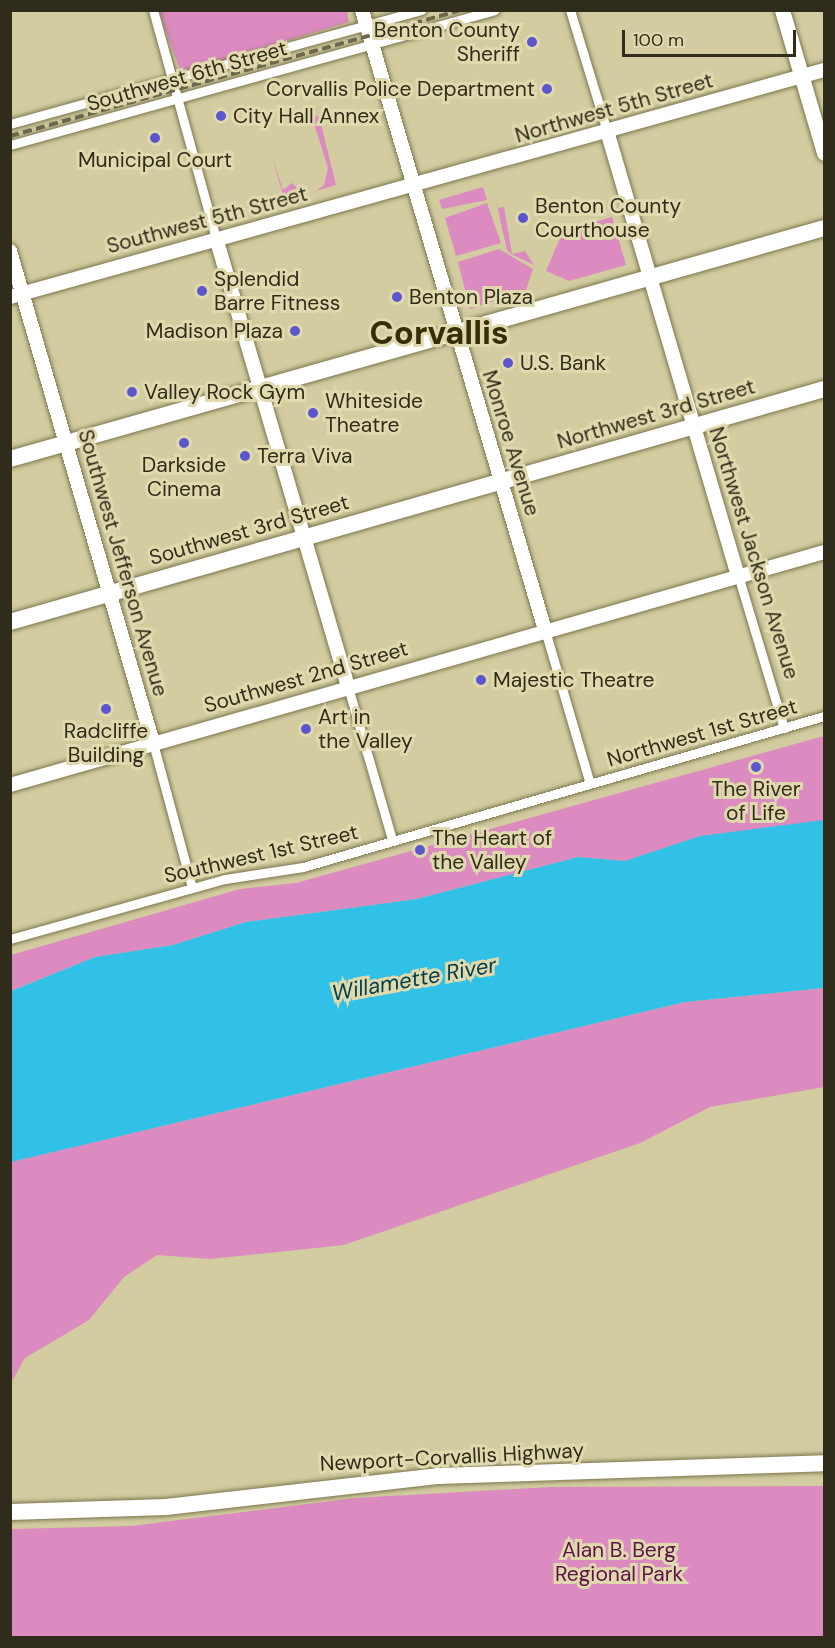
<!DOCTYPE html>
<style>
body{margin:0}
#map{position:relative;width:835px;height:1648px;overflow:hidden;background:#d2cca0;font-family:"DM Sans",sans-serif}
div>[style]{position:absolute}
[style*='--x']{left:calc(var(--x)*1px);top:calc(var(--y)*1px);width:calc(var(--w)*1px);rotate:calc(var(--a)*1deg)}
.green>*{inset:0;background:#db8bc0}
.water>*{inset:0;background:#31c1e7}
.roads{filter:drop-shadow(0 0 2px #7c764d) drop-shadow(0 0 2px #7c764d)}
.street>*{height:9px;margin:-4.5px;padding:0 4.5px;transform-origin:4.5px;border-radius:4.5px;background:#fff}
.secondary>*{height:14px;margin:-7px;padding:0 7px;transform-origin:7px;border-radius:7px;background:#fff}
.primary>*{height:15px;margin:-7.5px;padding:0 7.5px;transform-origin:7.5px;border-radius:7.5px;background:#fff}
.highway>*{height:16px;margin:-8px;padding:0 8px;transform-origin:8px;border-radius:8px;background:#fff}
.rail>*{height:4px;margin-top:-2px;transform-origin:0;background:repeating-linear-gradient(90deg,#6c684d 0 9px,transparent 0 13.5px)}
.dots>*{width:16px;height:16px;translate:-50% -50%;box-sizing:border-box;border:3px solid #e0d9ad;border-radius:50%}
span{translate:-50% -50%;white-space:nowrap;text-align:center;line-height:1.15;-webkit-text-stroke:6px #e0d9ad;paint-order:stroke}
.poi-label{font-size:21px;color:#2f2c1b}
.right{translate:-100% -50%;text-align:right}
.left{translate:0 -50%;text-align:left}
.street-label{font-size:21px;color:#2f2c1b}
.park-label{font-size:21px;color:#5d114a}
.water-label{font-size:22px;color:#00404f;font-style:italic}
.town-label{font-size:33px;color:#352e04;font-weight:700}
.frame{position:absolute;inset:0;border:12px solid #2f2c1b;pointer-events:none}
.scale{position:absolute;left:622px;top:30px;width:174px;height:27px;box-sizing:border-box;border:3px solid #2f2c1b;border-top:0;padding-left:8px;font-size:18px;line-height:21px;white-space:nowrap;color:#2f2c1b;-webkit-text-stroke:4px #e0d9ad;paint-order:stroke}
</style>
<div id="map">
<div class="green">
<i style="clip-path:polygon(159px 11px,347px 11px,349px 22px,181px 73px)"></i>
<i style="clip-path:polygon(319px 116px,336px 185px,316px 191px,324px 185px,328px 168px,312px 117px)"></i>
<i style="clip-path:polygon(271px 153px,283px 190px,292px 183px,304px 194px,242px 211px,284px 198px)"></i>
<i style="clip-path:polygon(483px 187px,487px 200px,442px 209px,439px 200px)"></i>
<i style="clip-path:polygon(494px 192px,498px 208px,504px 207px,512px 254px,525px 251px,534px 265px,511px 254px,507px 250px)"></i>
<i style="clip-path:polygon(487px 203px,501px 243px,456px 256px,445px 218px)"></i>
<i style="clip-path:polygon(612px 217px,626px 265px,569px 281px,546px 271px,563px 231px)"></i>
<i style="clip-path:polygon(499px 249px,533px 269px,526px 290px,470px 309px,458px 262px)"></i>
<i style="clip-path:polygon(824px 736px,824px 820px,817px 822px,700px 836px,625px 861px,578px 857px,417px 899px,246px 922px,173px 945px,95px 957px,11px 991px,11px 955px,240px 889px,296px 883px)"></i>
<i style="clip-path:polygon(824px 988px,824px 1087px,710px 1107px,640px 1143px,344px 1245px,210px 1259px,157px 1255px,124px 1277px,89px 1320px,25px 1358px,11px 1383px,10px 1162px,685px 1002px)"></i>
<i style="clip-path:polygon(824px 1486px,824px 1637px,11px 1637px,11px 1529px,131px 1526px,355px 1498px,551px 1487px)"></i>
</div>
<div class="water">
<i style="clip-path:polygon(824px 820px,824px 988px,685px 1002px,11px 1162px,11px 991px,95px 957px,173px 945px,246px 922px,417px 899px,578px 857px,625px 861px,700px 836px)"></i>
</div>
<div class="roads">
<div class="street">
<i style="--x:153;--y:10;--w:237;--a:74.6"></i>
<i style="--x:570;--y:10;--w:127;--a:73"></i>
<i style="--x:10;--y:124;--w:427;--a:-15.5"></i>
<i style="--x:10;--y:145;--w:503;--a:-15.55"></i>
<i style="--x:738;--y:575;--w:160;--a:73.3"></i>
<i style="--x:545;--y:630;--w:160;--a:73.7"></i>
<i style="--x:348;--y:687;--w:158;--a:73.9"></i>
<i style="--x:153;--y:743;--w:150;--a:74.9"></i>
<i style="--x:10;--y:939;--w:223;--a:-15.6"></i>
<i style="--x:225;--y:879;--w:79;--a:-8.7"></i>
<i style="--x:303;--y:867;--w:542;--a:-16.16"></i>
</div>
<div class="secondary">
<i style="--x:362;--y:10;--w:646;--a:73.56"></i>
<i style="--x:607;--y:131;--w:463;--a:73.6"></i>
<i style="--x:216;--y:238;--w:468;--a:73.6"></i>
<i style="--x:10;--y:251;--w:512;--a:73.79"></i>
<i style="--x:10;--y:297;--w:845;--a:-15.58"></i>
<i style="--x:10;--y:785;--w:847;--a:-15.97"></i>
</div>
<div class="primary">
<i style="--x:782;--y:10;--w:149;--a:73.6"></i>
</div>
<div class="highway">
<i style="--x:10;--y:459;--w:846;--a:-15.84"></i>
<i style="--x:10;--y:622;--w:847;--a:-15.97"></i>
<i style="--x:10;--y:1512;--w:156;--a:-1.8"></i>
<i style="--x:166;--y:1507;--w:275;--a:-6.5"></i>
<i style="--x:439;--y:1476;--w:385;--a:-1.9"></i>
</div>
</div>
<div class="rail">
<i style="--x:10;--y:136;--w:467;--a:-15.6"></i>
</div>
<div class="dots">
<i style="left:532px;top:42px;background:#5c56ce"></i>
<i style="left:547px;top:89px;background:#5c56ce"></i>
<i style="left:221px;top:116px;background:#5c56ce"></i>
<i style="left:155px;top:138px;background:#5c56ce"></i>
<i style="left:523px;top:218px;background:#5c56ce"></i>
<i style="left:202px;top:291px;background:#5c56ce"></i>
<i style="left:397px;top:297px;background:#5c56ce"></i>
<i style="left:295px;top:331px;background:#5c56ce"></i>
<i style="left:508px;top:363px;background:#5c56ce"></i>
<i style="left:132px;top:392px;background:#5c56ce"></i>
<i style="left:313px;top:413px;background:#5c56ce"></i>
<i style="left:184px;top:443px;background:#5c56ce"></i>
<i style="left:245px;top:456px;background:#5c56ce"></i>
<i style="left:481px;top:680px;background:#5c56ce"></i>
<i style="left:106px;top:709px;background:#5c56ce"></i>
<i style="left:306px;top:729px;background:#5c56ce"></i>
<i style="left:756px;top:767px;background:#5c56ce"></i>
<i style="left:420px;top:850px;background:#5c56ce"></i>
</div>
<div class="poi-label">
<span class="right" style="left:520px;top:42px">Benton County<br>Sheriff</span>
<span class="right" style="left:535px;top:89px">Corvallis Police Department</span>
<span class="left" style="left:233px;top:116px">City Hall Annex</span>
<span style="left:155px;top:160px">Municipal Court</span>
<span class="left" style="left:535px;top:218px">Benton County<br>Courthouse</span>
<span class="left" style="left:214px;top:291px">Splendid<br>Barre Fitness</span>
<span class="left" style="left:409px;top:297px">Benton Plaza</span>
<span class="right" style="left:283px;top:331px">Madison Plaza</span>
<span class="left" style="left:520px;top:363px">U.S. Bank</span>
<span class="left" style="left:144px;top:392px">Valley Rock Gym</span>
<span class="left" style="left:325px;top:413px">Whiteside<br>Theatre</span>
<span class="left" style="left:257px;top:456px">Terra Viva</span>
<span style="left:184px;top:477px">Darkside<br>Cinema</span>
<span class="left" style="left:493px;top:680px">Majestic Theatre</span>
<span class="left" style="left:318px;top:729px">Art in<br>the Valley</span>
<span style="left:106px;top:743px">Radcliffe<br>Building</span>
<span style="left:756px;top:801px">The River<br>of Life</span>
<span class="left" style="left:432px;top:850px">The Heart of<br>the Valley</span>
</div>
<div class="street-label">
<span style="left:187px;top:76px;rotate:-16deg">Southwest 6th Street</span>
<span style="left:614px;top:108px;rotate:-16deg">Northwest 5th Street</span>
<span style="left:207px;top:220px;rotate:-15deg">Southwest 5th Street</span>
<span style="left:656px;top:414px;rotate:-16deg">Northwest 3rd Street</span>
<span style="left:511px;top:443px;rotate:73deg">Monroe Avenue</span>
<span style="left:249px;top:530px;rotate:-16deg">Southwest 3rd Street</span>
<span style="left:754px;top:553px;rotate:73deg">Northwest Jackson Avenue</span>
<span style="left:123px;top:563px;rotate:74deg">Southwest Jefferson Avenue</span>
<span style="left:306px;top:677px;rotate:-16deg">Southwest 2nd Street</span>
<span style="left:702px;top:733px;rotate:-16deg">Northwest 1st Street</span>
<span style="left:261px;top:854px;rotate:-13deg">Southwest 1st Street</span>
<span style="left:452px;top:1457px;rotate:-3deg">Newport-Corvallis Highway</span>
</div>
<div class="park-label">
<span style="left:619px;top:1562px">Alan B. Berg<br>Regional Park</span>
</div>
<div class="water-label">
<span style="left:414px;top:979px;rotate:-10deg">Willamette River</span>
</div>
<div class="town-label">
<span style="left:439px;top:333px">Corvallis</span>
</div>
<div class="frame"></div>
<div class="scale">100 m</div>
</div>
